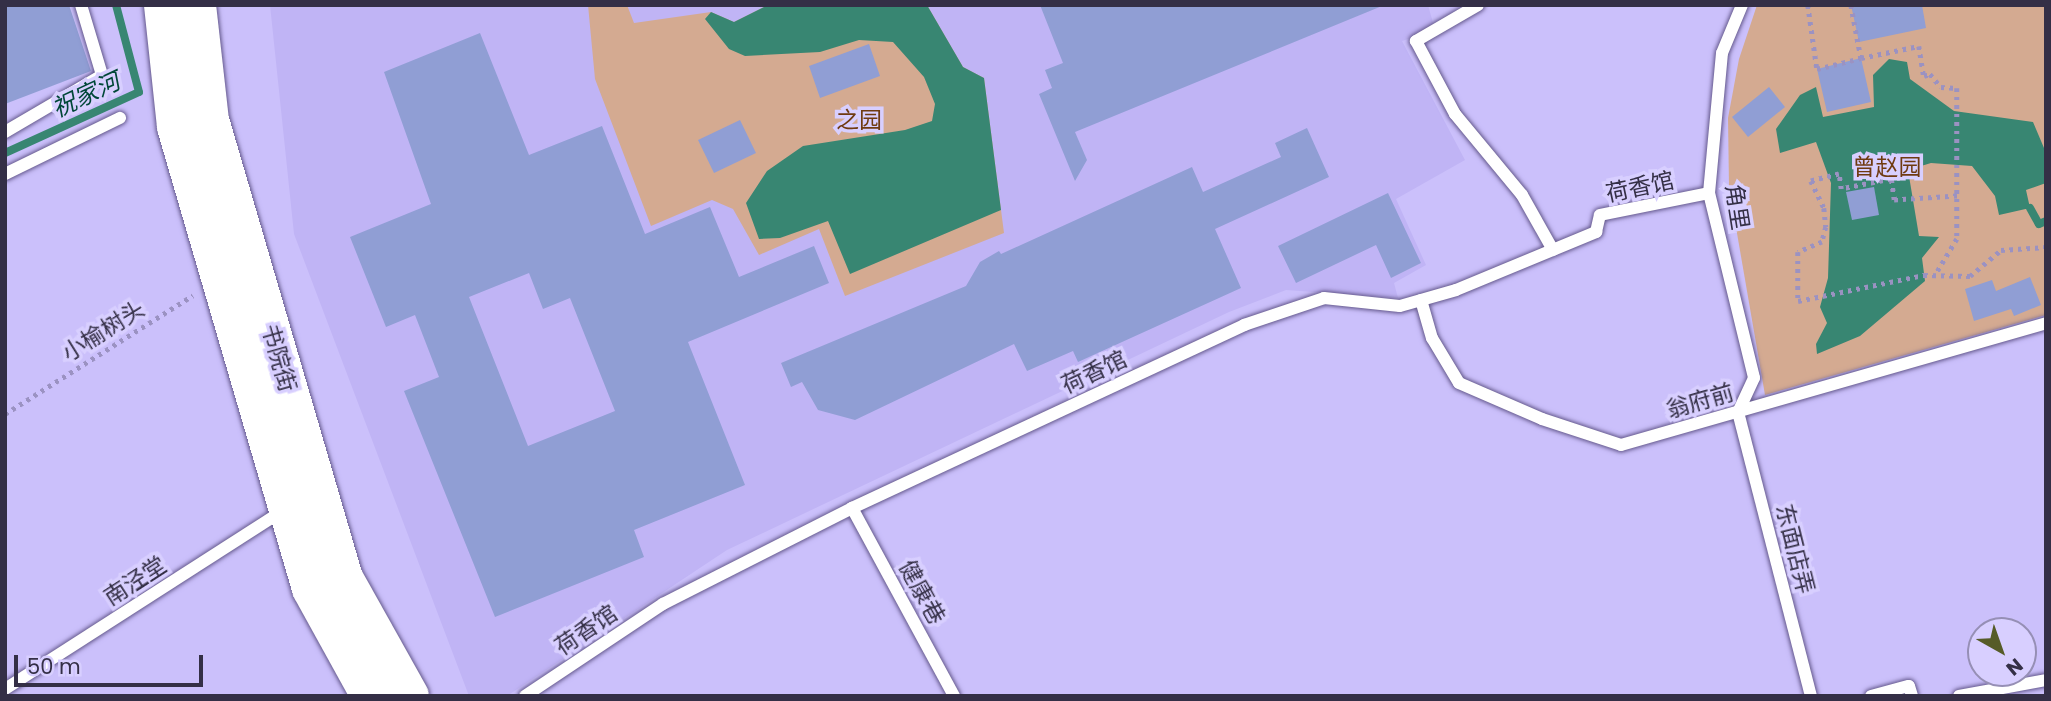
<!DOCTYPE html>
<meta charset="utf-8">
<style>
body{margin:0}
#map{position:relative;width:2051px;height:701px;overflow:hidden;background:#cbc0fb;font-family:Poppins,"Noto Sans SC",sans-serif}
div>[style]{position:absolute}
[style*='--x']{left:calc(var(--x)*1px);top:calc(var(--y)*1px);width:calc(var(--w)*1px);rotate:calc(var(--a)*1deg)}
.built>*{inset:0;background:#c0b4f5}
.green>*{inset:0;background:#d4aa91}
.water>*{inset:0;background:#388672}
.stream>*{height:8px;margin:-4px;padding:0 4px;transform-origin:4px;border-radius:4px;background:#388672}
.building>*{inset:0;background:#909ed4}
.path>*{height:4.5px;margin-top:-2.25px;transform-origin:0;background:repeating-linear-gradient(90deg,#9b92c2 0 3.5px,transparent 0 8.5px)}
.roads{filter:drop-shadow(0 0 2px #65598d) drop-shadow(0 0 2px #65598d)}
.lane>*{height:12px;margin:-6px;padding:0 6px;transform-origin:6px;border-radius:6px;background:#fff}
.primary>*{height:38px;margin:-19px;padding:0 19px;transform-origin:19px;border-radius:19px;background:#fff}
span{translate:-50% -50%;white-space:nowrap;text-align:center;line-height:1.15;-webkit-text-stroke:7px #d8cfff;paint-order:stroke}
.park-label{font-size:23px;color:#6f3a11}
.street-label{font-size:23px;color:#342f46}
.water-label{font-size:24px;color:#004738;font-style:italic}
.frame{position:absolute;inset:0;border:7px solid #342f46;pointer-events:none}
.north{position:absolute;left:1967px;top:617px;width:70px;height:70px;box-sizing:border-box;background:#d8cfff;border:2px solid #968fb5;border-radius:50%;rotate:140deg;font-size:19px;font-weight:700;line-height:28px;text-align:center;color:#342f46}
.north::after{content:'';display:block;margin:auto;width:24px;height:32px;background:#565b28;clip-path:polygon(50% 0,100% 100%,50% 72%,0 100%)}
.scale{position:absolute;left:14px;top:655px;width:189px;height:32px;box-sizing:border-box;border:4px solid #342f46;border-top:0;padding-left:9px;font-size:21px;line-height:24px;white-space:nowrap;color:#342f46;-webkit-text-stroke:5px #d8cfff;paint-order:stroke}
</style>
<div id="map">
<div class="built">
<i style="clip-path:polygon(270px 5px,1428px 5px,1435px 30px,1402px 41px,1465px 160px,1396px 199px,1426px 265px,1394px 283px,1398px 298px,1286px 290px,1229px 312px,727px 550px,507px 696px,469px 696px,294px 234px)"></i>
</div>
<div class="green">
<i style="clip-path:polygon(588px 5px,627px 5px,634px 23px,711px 12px,734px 22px,768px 5px,927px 5px,963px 67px,984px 78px,1004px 233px,845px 296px,819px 229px,759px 255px,733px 209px,712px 200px,651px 226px,595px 79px)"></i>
<i style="clip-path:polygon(1757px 5px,2046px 5px,2046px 315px,1765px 395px,1729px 187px,1728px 118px,1739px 59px)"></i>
</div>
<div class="water">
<i style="clip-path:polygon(768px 5px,927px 5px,963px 67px,984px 78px,1001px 210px,850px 274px,828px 221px,780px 238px,759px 239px,746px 203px,767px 171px,803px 146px,905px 130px,932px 121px,935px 104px,924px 77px,893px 42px,859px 40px,820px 52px,745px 56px,729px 49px,705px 19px,711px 12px,734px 22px)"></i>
<i style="clip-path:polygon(1889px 59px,1907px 62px,1910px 79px,1954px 111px,2033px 122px,2044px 148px,2046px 183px,2026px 190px,2030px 208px,1999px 215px,1995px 196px,1972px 166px,1931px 163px,1908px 170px,1919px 236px,1939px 237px,1922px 258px,1925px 281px,1860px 336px,1817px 354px,1816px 344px,1827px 323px,1820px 307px,1828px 278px,1831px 183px,1816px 142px,1780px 153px,1776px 129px,1800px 95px,1816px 87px,1823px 117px,1874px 107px,1873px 75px)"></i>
</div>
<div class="stream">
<i style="--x:5;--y:153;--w:147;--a:-24.5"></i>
<i style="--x:139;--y:92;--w:90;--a:-104.8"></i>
<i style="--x:2030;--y:208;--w:18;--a:61"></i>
<i style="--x:2039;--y:224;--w:8;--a:-23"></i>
</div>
<div class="building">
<i style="clip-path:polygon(5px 5px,69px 5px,91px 71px,5px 104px)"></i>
<i style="clip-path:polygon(1040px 5px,1382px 5px,1382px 6px,1075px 132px,1087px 160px,1075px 181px,1039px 94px,1052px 88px,1045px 70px,1063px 63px)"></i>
<i style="clip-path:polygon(1851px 5px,1922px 5px,1926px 28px,1859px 42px)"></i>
<i style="clip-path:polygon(evenodd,480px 33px,529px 155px,602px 126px,645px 234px,710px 207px,739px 277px,814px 246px,829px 283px,688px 342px,745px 485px,634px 530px,644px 557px,495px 617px,404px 391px,439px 377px,415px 315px,386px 327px,350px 237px,431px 204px,384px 72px,480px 33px,529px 273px,543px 309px,570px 298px,615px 411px,528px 446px,469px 297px,529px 273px)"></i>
<i style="clip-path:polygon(869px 44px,880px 76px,820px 98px,809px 66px)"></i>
<i style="clip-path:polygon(1861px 58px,1871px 102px,1827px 112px,1817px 69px)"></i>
<i style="clip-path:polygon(1769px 87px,1785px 107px,1748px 137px,1732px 117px)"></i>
<i style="clip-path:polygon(740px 120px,756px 153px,714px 173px,698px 140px)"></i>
<i style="clip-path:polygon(1307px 128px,1329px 177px,1215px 229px,1241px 288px,1078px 362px,1073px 351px,1027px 371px,1014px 344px,855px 420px,818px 410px,802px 382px,791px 387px,781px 363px,966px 286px,980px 262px,999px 251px,1001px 254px,1192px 167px,1203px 192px,1281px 157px,1275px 143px)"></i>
<i style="clip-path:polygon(1874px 187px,1879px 215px,1852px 220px,1846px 192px)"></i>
<i style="clip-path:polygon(1388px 193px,1421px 263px,1391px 278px,1376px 245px,1296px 283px,1278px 246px)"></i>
<i style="clip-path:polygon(2030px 277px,2041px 305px,2014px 316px,2011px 309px,1974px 321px,1965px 289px,1992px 280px,1996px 291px)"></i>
</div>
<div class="path">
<i style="--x:1808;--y:5;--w:65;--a:82"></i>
<i style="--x:1817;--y:69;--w:45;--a:-14"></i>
<i style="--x:1851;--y:5;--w:54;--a:79.3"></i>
<i style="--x:1861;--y:58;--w:59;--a:-11.7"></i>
<i style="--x:1919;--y:46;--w:30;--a:81"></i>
<i style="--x:1924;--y:76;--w:6;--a:-18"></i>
<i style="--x:1930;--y:74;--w:17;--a:50"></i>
<i style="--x:1941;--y:87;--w:16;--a:4"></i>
<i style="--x:1957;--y:88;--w:151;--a:90"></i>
<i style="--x:1957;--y:239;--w:41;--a:121"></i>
<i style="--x:1957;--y:196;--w:63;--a:176.4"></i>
<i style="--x:1894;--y:200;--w:21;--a:-98"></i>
<i style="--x:1891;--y:179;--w:51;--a:168.7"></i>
<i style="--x:1841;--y:189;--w:15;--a:-98"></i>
<i style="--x:1839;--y:174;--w:29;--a:166"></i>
<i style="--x:1811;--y:181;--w:30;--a:64"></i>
<i style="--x:1824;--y:208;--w:19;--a:84"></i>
<i style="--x:1826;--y:227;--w:16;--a:105"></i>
<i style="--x:1822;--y:242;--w:26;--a:157"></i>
<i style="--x:1798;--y:252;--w:49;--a:90"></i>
<i style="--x:1798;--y:301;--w:129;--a:-11.7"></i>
<i style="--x:1924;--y:275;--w:46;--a:1.2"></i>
<i style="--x:1970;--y:276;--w:40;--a:-40"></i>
<i style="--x:2001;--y:250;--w:45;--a:-3.8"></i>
<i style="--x:5;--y:414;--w:222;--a:-32.3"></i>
</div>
<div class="roads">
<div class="lane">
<i style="--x:1478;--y:5;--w:72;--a:149.9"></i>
<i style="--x:1416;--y:41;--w:83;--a:61.9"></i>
<i style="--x:1455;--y:114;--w:105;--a:50.4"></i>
<i style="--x:1522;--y:195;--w:63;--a:60.6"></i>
<i style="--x:1742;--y:5;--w:52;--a:112.6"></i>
<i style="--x:1722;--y:53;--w:141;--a:95.3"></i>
<i style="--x:1709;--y:193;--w:190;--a:76.3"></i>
<i style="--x:1754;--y:378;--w:38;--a:115"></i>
<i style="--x:1738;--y:412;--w:293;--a:75.6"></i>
<i style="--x:5;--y:132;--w:113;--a:-30.4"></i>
<i style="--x:102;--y:75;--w:73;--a:-106.7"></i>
<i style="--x:5;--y:174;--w:128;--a:-26"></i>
<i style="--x:1421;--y:300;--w:40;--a:74"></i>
<i style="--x:1432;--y:338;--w:52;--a:59"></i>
<i style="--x:1459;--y:383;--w:90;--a:23.4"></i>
<i style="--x:1542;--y:419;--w:83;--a:18.2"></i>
<i style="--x:1621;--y:445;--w:442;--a:-16"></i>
<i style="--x:852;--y:508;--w:214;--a:61.5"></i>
<i style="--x:5;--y:689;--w:331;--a:-32.7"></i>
<i style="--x:525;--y:696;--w:166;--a:-33.7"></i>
<i style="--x:663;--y:604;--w:212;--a:-26.9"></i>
<i style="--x:852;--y:508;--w:433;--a:-25"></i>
<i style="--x:1244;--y:325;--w:84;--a:-18.6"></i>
<i style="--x:1324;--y:298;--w:76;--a:6"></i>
<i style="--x:1400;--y:306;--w:58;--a:-15.9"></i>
<i style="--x:1456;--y:290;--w:152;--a:-22.5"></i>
<i style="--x:1596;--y:232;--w:17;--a:-77"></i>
<i style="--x:1600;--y:215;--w:111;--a:-11.4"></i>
<i style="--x:1871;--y:696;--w:39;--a:-15"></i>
<i style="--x:1909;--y:686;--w:10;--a:73"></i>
<i style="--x:1959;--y:696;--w:88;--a:-10.4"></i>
</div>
<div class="primary">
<i style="--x:163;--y:5;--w:123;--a:83.9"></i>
<i style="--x:176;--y:127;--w:481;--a:73.7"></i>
<i style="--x:311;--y:589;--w:122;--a:61.1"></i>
<i style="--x:197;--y:5;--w:116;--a:83.6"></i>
<i style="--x:210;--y:120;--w:475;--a:73.7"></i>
<i style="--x:343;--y:576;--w:137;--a:60.8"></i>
</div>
</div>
<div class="park-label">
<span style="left:859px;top:120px">之园</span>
<span style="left:1887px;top:167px">曾赵园</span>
</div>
<div class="street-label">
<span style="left:1640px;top:187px;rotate:-12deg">荷香馆</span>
<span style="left:1737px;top:207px;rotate:81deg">角里</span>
<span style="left:103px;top:331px;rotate:-32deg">小榆树头</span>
<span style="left:279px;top:358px;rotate:74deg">书院街</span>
<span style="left:1094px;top:372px;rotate:-25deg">荷香馆</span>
<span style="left:1700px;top:401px;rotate:-16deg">翁府前</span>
<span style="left:1795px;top:549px;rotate:76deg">东面店弄</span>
<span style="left:135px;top:581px;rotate:-33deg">南泾堂</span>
<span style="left:922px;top:592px;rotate:61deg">健康巷</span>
<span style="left:586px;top:630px;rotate:-34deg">荷香馆</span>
</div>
<div class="water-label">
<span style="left:86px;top:95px;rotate:-25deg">祝家河</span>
</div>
<div class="frame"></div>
<div class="north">N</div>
<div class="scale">50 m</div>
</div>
